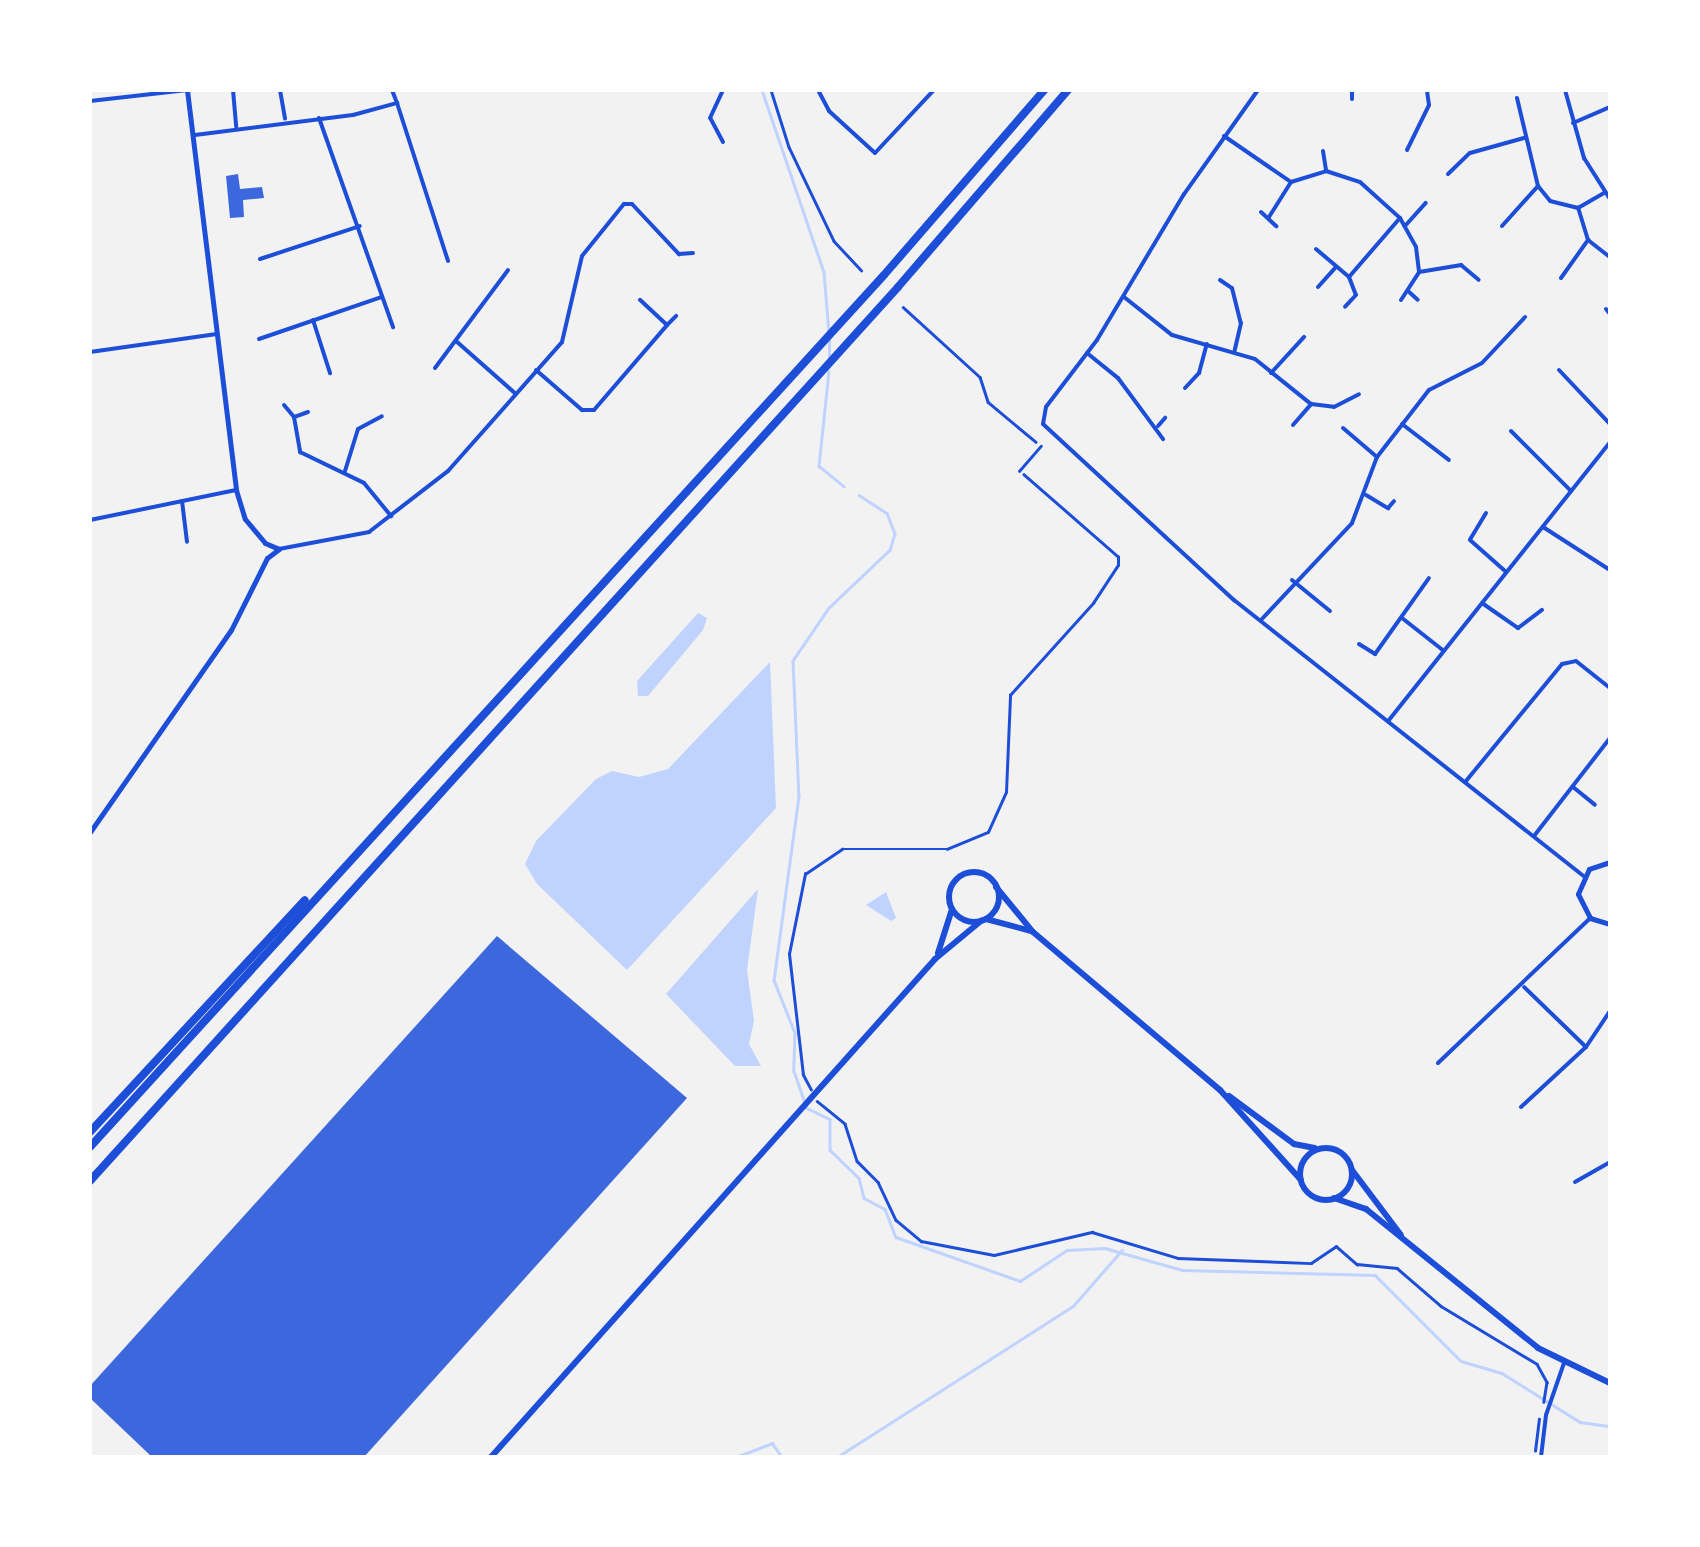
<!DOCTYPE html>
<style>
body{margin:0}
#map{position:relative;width:1700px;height:1547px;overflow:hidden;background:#f2f2f2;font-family:"PT Sans Narrow",sans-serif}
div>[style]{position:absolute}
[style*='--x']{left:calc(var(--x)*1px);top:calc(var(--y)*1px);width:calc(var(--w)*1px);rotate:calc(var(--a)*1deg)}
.water>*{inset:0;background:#bfd3fe}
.stream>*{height:2.5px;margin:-1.25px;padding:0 1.25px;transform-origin:1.25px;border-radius:1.25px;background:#bfd3fe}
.building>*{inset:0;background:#3d67dc}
.path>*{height:2.5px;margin:-1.25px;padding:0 1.25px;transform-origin:1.25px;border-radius:1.25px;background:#1d4ed8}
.service>*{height:2.5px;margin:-1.25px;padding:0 1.25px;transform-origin:1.25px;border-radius:1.25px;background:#1d4ed8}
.minor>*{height:4px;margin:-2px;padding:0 2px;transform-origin:2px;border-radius:2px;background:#1d4ed8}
.tertiary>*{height:5px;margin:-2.5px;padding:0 2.5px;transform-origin:2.5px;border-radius:2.5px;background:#1d4ed8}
.secondary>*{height:5px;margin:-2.5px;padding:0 2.5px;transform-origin:2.5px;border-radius:2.5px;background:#1d4ed8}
.primary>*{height:6px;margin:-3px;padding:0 3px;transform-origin:3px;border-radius:3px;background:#1d4ed8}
.primary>.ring{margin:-3px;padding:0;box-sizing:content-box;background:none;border:6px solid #1d4ed8;border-radius:50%}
.motorway>*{height:8px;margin:-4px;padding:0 4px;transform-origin:4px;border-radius:4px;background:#1d4ed8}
span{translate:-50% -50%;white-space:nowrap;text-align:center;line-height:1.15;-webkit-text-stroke:10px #fff;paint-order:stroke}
.frame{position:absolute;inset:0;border:92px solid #fff;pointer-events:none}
</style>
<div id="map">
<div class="water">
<i style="clip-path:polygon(698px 613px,707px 618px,703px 630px,648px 696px,638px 696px,637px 681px)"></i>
<i style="clip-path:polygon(770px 662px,776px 808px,627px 970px,537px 884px,525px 864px,536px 841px,596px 779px,612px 771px,639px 777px,668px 769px)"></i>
<i style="clip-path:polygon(758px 889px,747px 970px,754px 1021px,749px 1044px,761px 1066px,735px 1066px,666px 994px)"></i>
<i style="clip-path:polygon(886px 892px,896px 918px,891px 921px,866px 905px)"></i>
</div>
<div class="stream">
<i style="--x:762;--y:90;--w:192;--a:71.2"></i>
<i style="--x:824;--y:272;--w:61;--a:85.3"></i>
<i style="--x:829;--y:358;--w:17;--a:-90"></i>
<i style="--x:829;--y:371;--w:96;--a:96"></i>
<i style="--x:819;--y:466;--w:32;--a:39"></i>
<i style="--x:859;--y:495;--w:33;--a:33"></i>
<i style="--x:887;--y:513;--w:22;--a:69"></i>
<i style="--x:895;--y:534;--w:17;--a:107"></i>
<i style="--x:890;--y:550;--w:84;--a:136.4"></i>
<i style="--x:829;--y:608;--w:64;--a:124.2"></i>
<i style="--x:793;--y:661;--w:135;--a:87.5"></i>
<i style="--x:799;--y:796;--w:186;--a:97.7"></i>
<i style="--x:774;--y:980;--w:57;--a:68.4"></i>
<i style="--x:795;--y:1033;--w:38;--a:92"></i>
<i style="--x:794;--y:1071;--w:39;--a:71"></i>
<i style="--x:807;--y:1108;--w:25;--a:26"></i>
<i style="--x:830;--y:1119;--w:31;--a:90"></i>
<i style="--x:830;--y:1150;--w:40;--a:44"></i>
<i style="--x:859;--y:1178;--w:21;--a:76"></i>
<i style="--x:864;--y:1198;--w:24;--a:28"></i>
<i style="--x:885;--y:1209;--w:30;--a:69"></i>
<i style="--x:896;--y:1237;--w:132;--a:19.5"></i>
<i style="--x:1020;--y:1281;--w:56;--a:-33.4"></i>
<i style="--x:1067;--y:1250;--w:38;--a:-3"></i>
<i style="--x:1105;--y:1248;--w:80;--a:15.9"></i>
<i style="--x:1182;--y:1270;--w:193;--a:1.5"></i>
<i style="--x:1375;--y:1275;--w:122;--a:45"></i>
<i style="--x:1461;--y:1361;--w:43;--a:16.3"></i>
<i style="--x:1502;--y:1373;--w:92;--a:32.1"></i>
<i style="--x:1580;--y:1422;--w:30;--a:8"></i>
<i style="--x:736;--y:1457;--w:39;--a:-21"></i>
<i style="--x:772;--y:1443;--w:17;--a:54"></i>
<i style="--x:837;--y:1457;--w:280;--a:-32.6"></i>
<i style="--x:1073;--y:1306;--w:74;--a:-48.8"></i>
</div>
<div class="building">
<i style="clip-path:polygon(238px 174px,240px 189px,262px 187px,264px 198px,243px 200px,244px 217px,230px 218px,226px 176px)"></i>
<i style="clip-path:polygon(497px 936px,687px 1098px,364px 1457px,152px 1457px,90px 1398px,90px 1386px)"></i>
</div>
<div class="path">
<i style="--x:771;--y:90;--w:60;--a:72.5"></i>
<i style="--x:789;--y:147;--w:104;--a:64.4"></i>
<i style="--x:834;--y:241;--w:40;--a:47"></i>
<i style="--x:903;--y:307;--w:104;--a:42.3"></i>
<i style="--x:980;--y:377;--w:26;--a:72"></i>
<i style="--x:988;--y:402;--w:62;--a:39.8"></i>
<i style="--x:811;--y:1090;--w:17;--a:-118"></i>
<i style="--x:803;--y:1075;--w:122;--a:-96.6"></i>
<i style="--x:789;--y:954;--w:82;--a:-78.7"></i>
<i style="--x:805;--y:874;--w:45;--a:-34"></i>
<i style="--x:842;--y:849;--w:105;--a:0"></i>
<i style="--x:947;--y:849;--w:44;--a:-22.5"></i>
<i style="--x:988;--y:832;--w:44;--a:-65.8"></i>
<i style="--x:1006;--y:792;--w:97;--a:-87.6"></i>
<i style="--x:1010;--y:695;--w:124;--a:-47.9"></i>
<i style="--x:1093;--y:603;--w:45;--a:-56.7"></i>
<i style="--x:1118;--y:565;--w:8;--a:-90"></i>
<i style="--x:1118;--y:557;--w:125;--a:-138.9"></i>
<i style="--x:817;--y:1101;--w:36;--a:39"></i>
<i style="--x:845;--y:1124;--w:39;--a:72"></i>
<i style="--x:857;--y:1161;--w:30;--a:45"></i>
<i style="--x:878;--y:1182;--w:42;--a:64.7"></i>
<i style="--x:896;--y:1220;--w:33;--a:40"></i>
<i style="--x:921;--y:1241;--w:74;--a:10.9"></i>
<i style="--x:994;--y:1255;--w:101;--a:-13.2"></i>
<i style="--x:1092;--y:1232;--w:90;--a:16.8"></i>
<i style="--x:1178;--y:1258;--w:133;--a:2.2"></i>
<i style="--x:1311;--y:1263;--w:30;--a:-34"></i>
<i style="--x:1336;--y:1246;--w:28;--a:41"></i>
<i style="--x:1357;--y:1264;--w:40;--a:5.7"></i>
<i style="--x:1397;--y:1268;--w:58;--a:40.8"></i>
<i style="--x:1441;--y:1306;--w:112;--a:31.1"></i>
<i style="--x:1537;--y:1364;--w:21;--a:61"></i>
<i style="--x:1547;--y:1382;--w:20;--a:99"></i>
<i style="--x:1535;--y:1451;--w:32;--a:-83"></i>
</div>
<div class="service">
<i style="--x:1019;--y:471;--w:33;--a:-49"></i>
</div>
<div class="minor">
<i style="--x:233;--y:90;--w:37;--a:85"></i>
<i style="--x:280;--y:90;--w:29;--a:80"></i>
<i style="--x:818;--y:90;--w:24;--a:62"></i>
<i style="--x:829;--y:111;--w:62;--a:42.4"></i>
<i style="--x:875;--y:153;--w:86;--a:-46.9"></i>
<i style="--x:1258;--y:90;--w:128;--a:125.4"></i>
<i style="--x:1184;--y:194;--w:170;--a:120.8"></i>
<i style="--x:1097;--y:340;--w:84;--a:127.3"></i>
<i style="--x:1046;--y:407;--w:17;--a:100"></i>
<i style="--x:1043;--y:424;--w:260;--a:42.7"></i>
<i style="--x:1234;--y:600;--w:445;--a:38.3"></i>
<i style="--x:1352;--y:90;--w:9;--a:90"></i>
<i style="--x:1565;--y:90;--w:71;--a:74.4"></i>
<i style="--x:1584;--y:158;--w:49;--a:57.6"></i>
<i style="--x:1517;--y:98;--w:90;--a:76.6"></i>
<i style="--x:1538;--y:186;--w:19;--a:51"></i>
<i style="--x:1550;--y:201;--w:29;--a:14"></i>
<i style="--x:1578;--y:208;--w:30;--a:-30"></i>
<i style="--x:90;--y:101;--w:98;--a:-6.5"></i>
<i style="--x:397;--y:103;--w:166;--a:72.1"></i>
<i style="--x:319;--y:118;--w:222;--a:70.5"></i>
<i style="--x:1573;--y:123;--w:40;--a:-23.4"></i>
<i style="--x:195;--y:135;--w:159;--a:-7.2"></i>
<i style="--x:353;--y:115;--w:46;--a:-15.3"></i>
<i style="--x:397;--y:103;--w:14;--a:-111"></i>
<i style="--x:1224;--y:136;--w:81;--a:34.5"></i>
<i style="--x:1291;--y:182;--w:37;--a:-17"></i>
<i style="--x:1326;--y:171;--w:36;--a:18"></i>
<i style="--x:1360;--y:182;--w:54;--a:42"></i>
<i style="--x:1400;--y:218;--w:33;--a:61"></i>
<i style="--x:1416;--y:247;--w:25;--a:83"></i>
<i style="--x:1419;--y:272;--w:43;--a:-9.5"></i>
<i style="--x:1461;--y:265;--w:23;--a:40"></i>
<i style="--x:723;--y:142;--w:27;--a:-118"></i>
<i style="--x:710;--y:118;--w:31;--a:-65"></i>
<i style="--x:1407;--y:150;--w:50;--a:-63.9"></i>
<i style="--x:1429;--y:105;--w:15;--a:-98"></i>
<i style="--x:1323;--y:151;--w:20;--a:81"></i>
<i style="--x:1448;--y:174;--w:30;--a:-44"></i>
<i style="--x:1470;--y:153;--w:56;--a:-15.5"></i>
<i style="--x:1261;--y:212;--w:21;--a:43"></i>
<i style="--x:1269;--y:217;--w:41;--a:-57.8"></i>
<i style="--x:1405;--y:226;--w:31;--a:-48"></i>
<i style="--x:1502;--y:226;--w:54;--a:-48"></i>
<i style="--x:1588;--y:240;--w:28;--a:38"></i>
<i style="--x:1316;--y:249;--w:43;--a:40.3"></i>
<i style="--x:1349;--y:277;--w:19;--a:69"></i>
<i style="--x:1356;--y:295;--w:16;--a:133"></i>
<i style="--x:260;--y:259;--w:105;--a:-18.3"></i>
<i style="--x:1349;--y:277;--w:78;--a:-49.2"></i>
<i style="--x:1561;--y:278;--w:47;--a:-54.6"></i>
<i style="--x:1588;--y:240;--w:34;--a:-107"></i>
<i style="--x:1220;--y:280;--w:14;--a:34"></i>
<i style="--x:1232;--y:288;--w:36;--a:76"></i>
<i style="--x:1241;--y:323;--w:28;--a:103"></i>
<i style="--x:1318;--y:287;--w:27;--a:-48"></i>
<i style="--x:1408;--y:291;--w:13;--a:42"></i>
<i style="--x:1124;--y:297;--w:61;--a:38.4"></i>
<i style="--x:1172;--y:335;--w:86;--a:16.1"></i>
<i style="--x:1255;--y:359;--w:72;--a:38.8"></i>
<i style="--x:1311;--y:404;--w:23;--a:7"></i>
<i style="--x:1334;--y:407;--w:28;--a:-27"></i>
<i style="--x:1401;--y:300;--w:33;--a:-57"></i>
<i style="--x:1606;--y:309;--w:6;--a:51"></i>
<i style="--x:313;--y:320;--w:56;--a:72.2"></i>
<i style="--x:667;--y:325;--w:13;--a:-45"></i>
<i style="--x:259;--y:339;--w:130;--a:-18.9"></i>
<i style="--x:456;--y:341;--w:80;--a:41.5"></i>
<i style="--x:90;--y:352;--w:128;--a:-8.1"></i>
<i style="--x:1087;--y:353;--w:40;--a:39"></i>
<i style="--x:1118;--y:378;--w:76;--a:53.6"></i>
<i style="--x:435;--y:368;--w:122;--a:-53.3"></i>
<i style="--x:536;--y:370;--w:61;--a:41"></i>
<i style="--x:582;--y:410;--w:12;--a:0"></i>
<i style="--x:594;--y:410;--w:112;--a:-49.3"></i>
<i style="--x:667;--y:325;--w:37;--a:-137"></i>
<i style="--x:1559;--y:370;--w:74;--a:46.6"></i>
<i style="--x:1271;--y:373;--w:49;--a:-47.5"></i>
<i style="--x:1185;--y:388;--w:21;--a:-47"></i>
<i style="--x:1199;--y:373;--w:30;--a:-75"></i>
<i style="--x:284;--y:405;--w:16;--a:50"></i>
<i style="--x:308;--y:412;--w:15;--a:160"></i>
<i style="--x:294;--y:417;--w:36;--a:80"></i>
<i style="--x:300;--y:452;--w:71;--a:25.8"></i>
<i style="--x:364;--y:483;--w:43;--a:50.7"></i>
<i style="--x:1402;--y:424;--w:59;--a:37.5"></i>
<i style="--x:1293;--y:425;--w:28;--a:-49"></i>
<i style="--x:1158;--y:426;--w:11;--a:-49"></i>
<i style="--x:1343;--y:428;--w:45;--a:40.5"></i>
<i style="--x:1511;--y:431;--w:85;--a:45"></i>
<i style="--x:345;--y:471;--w:44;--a:-72.8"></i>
<i style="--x:358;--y:429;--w:27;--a:-28"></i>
<i style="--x:1366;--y:495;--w:26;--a:31"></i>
<i style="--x:1388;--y:508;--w:9;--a:-49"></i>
<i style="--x:182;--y:501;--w:41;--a:83"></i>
<i style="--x:1486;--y:513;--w:31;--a:121"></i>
<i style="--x:1470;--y:540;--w:48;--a:41.6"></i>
<i style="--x:90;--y:520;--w:149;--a:-11.6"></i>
<i style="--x:1543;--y:527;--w:80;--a:32.7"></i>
<i style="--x:279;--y:549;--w:92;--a:-10.7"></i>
<i style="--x:369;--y:532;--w:100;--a:-37.7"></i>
<i style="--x:448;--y:471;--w:172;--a:-48.5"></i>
<i style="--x:562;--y:342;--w:88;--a:-76.9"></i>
<i style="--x:582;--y:256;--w:67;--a:-51.1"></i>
<i style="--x:624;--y:204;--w:8;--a:0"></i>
<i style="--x:632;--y:204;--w:69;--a:46.8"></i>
<i style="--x:679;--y:254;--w:14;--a:-4"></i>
<i style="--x:1292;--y:580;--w:49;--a:39.2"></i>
<i style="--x:1482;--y:603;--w:44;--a:34.8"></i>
<i style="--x:1518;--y:628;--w:30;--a:-37"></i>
<i style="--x:1402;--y:618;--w:53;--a:38.2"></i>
<i style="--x:1261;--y:620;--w:133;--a:-46.8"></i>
<i style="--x:1352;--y:523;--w:71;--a:-69.3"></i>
<i style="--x:1377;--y:457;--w:85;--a:-52.2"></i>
<i style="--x:1429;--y:390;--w:59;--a:-27"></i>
<i style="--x:1482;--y:363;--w:63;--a:-46.9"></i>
<i style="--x:1359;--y:644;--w:19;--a:32"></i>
<i style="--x:1375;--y:654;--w:93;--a:-54.6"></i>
<i style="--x:1389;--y:720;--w:355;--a:-51.5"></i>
<i style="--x:1466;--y:781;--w:151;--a:-50.6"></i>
<i style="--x:1562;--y:664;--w:14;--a:-12"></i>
<i style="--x:1576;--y:661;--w:43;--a:38.5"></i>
<i style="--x:1573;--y:787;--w:28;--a:39"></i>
<i style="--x:1534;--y:836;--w:124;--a:-52.2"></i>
<i style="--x:1610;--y:965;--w:17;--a:90"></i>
<i style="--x:1586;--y:1047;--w:43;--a:-56.3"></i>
<i style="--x:1438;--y:1063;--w:210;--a:-43.6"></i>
<i style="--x:1521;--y:1107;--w:88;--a:-42.7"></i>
<i style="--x:1586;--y:1047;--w:86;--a:-135.9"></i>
<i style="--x:1575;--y:1182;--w:40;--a:-29.7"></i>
<i style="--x:1541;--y:1457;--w:42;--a:-83.2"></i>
<i style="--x:1546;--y:1415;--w:55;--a:-70.9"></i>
</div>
<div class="tertiary">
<i style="--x:1610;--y:862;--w:22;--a:162"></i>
<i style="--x:1589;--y:869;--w:27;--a:114"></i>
<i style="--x:1578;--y:894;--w:27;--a:63"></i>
<i style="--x:1590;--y:918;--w:21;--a:17"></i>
</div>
<div class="secondary">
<i style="--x:187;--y:90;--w:403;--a:83"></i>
<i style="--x:236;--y:490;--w:30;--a:73"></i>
<i style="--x:245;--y:519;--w:31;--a:50"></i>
<i style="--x:265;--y:543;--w:15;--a:23"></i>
<i style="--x:279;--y:549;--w:15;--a:143"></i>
<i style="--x:90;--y:832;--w:246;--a:-55.1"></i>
<i style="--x:231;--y:630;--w:80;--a:-63.4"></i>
</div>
<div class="primary">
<i class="ring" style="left:949px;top:872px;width:44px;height:44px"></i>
<i style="--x:996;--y:887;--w:58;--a:50.6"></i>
<i style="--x:1033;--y:932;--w:245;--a:40.2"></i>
<i style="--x:1220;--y:1090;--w:121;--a:48"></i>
<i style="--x:986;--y:919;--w:47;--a:14.9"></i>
<i style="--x:938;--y:953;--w:46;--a:-72.3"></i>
<i style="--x:1229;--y:1096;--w:81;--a:36.4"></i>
<i style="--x:1294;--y:1144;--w:21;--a:11"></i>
<i class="ring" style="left:1300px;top:1148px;width:46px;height:46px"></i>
<i style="--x:1352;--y:1170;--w:81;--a:53"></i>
<i style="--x:1334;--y:1198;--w:34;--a:19"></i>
<i style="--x:1366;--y:1209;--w:221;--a:38.9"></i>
<i style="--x:1538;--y:1348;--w:80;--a:25.9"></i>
<i style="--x:491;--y:1457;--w:667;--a:-48.28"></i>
<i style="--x:935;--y:959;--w:60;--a:-39.6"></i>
</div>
<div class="motorway">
<i style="--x:90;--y:1132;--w:316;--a:-47.2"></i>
<i style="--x:90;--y:1147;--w:1179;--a:-47.68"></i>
<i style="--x:884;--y:275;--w:245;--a:-49.1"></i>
<i style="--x:90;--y:1181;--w:1205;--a:-47.89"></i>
<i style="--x:898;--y:287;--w:260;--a:-49.2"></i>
</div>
<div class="frame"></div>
</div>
